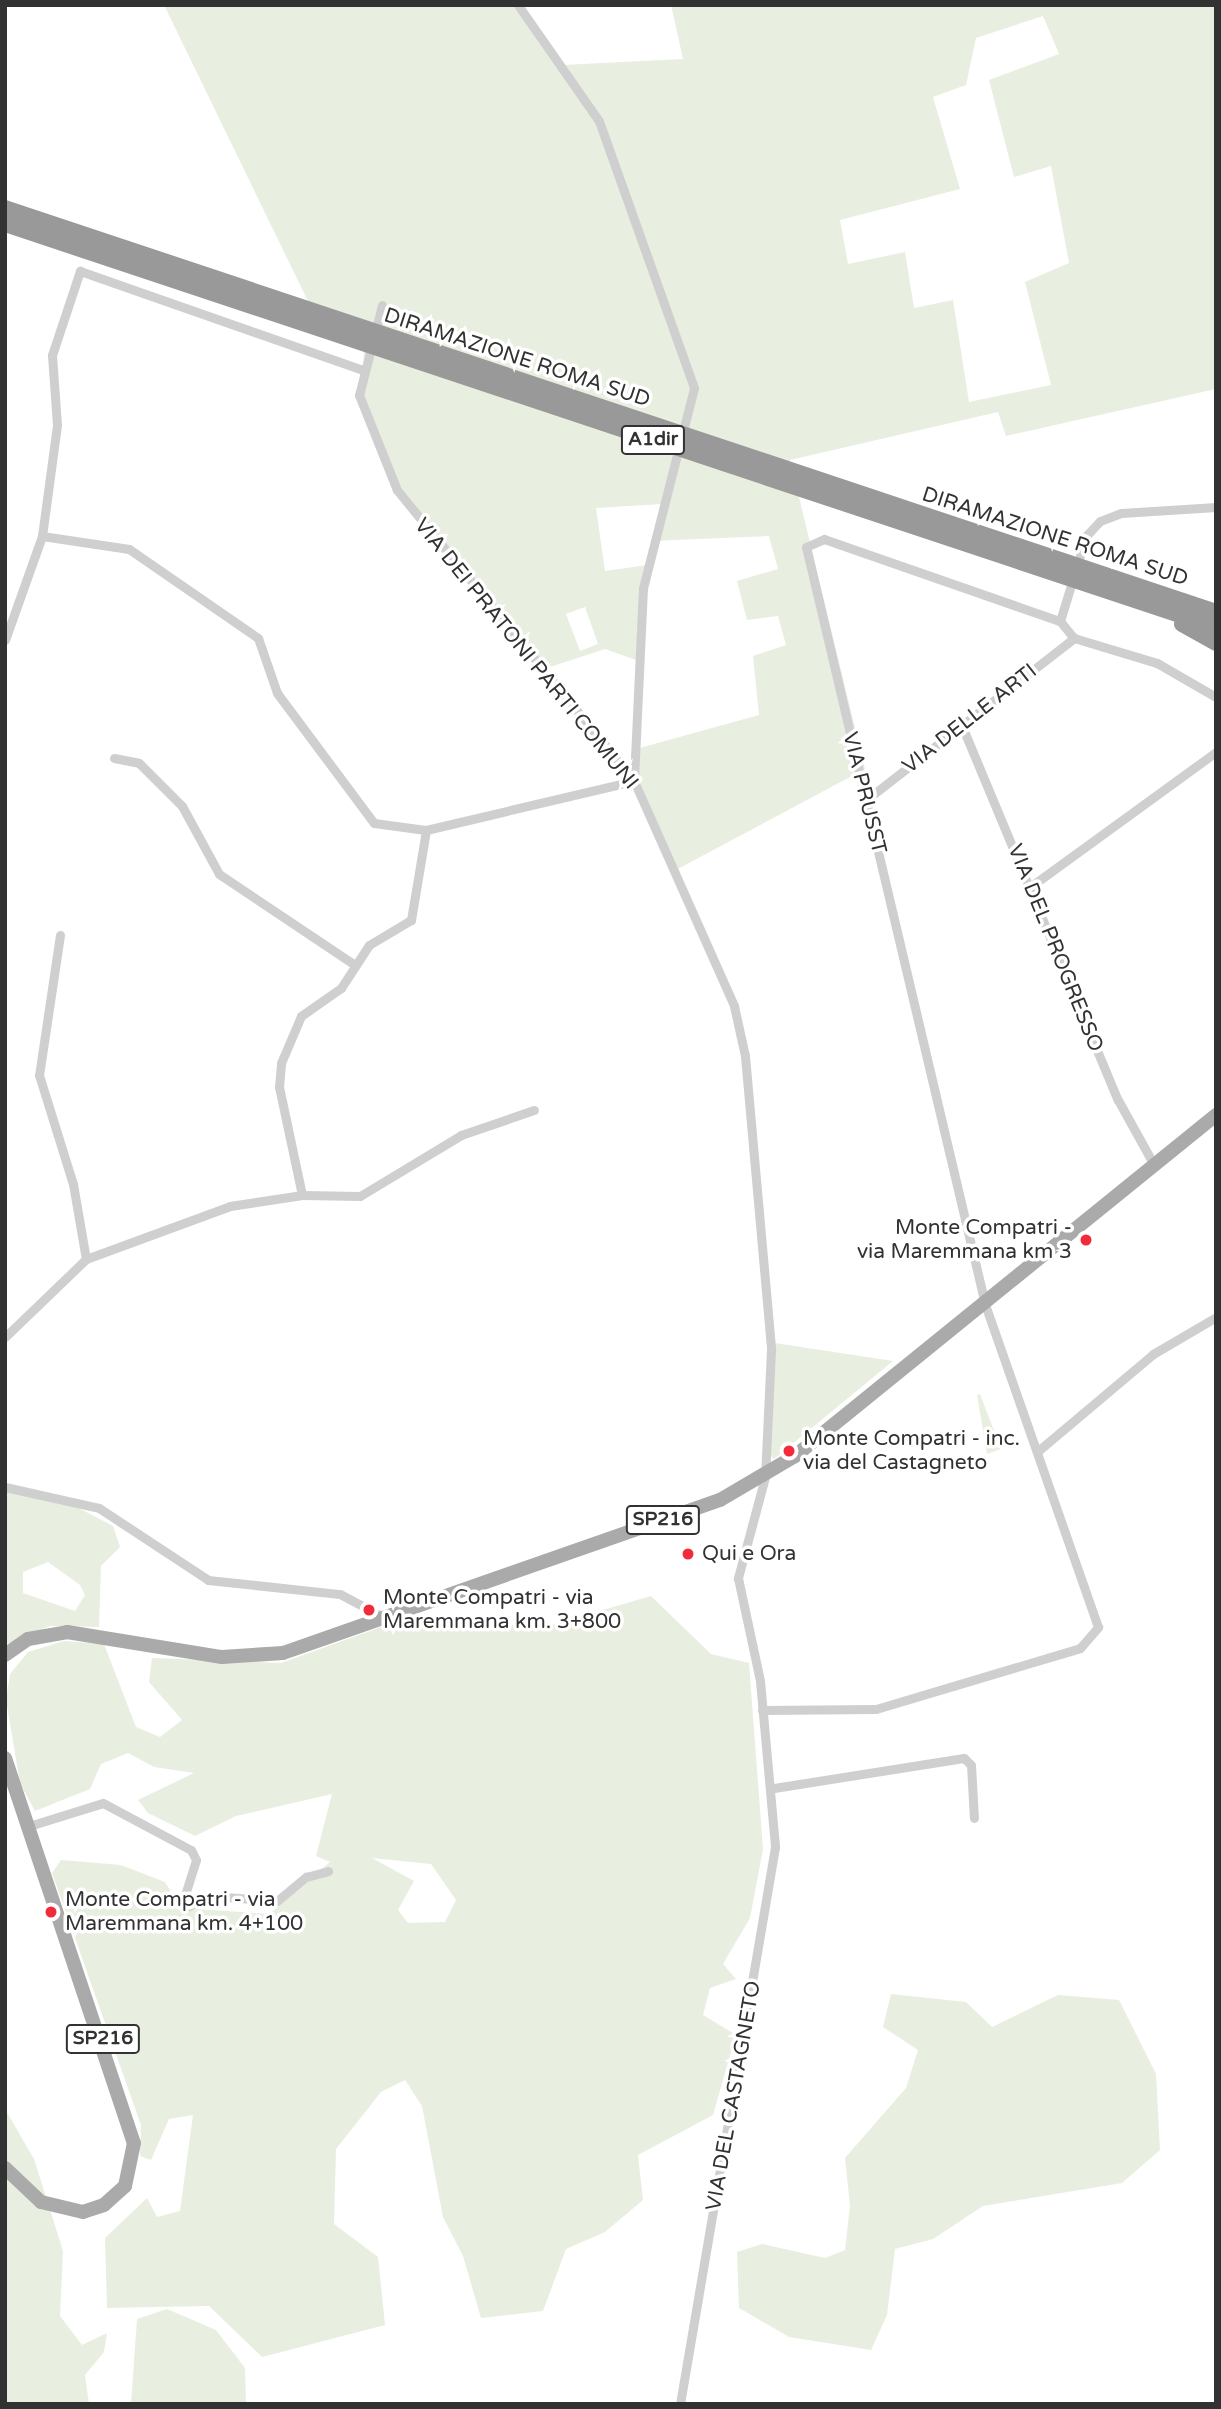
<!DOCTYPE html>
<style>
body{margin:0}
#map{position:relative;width:1221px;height:2409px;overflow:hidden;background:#fff;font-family:"Varela Round",sans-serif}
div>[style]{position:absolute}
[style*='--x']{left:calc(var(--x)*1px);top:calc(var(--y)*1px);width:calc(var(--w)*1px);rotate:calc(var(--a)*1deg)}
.green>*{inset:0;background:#e8efe0}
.street>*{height:9px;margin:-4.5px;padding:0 4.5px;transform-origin:4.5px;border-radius:4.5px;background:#cfcfcf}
.primary>*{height:14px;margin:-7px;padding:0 7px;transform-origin:7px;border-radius:7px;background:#aaa}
.highway>*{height:16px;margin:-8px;padding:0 8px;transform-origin:8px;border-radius:8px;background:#999}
.dots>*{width:19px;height:19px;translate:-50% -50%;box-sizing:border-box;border:4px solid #fff;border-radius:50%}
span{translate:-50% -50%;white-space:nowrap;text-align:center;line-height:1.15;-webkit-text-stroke:7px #fff;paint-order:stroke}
.shield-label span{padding:2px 5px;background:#fff;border:2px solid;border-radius:5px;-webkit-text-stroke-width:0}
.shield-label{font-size:19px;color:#323232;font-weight:700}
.street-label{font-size:21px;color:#323232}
.poi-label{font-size:21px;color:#323232}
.right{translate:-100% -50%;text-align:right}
.left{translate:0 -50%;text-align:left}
.frame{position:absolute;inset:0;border:7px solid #323232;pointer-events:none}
</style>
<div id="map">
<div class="green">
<i style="clip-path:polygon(evenodd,164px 5px,521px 5px,562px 65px,683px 59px,671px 5px,1216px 5px,1216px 389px,1006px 436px,998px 412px,790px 460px,865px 769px,674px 871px,634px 781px,636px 749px,759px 715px,753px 656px,786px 645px,778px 616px,747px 620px,737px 581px,778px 569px,769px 536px,652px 541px,662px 504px,596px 508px,605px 571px,647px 565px,639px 661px,605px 649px,541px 670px,412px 514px,362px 407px,364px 344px,322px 330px,164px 5px,1043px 16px,1059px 54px,989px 80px,1014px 177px,1051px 166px,1069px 263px,1025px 282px,1051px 385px,969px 402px,953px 300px,914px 308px,905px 252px,848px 264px,840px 220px,960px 189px,933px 97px,966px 85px,976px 38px,1043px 16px,164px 5px,585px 607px,598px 644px,580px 651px,566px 614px,585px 607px)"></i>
<i style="clip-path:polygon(775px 1343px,893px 1361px,774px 1459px,769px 1454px)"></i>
<i style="clip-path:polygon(980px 1394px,1001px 1449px,987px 1454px,977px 1395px)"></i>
<i style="clip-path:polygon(evenodd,5px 1490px,71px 1504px,113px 1526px,120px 1547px,101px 1566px,99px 1627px,50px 1626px,5px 1645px,5px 1490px,48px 1562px,80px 1585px,85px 1595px,75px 1611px,23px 1593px,23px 1572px,48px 1562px)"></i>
<i style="clip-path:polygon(evenodd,651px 1596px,711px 1654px,749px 1663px,763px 1849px,750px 1918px,723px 1964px,736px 1979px,710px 1988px,703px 2015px,736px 2035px,713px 2115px,638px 2155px,643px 2200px,605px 2232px,566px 2249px,543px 2311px,481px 2318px,463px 2256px,443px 2217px,422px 2106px,405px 2080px,381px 2092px,336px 2149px,334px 2224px,378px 2257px,385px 2325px,262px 2357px,209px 2306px,107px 2308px,105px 2238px,147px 2198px,157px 2217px,180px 2211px,193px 2115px,169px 2119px,151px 2160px,140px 2156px,141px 2125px,52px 1873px,61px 1860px,121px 1865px,165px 1882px,181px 1908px,269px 1914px,330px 1862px,316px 1856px,332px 1794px,236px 1816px,195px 1836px,148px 1813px,138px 1800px,194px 1773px,154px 1767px,128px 1753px,101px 1764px,90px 1789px,35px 1811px,20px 1783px,6px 1700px,10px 1674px,28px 1652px,64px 1641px,104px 1644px,136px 1727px,160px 1737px,182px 1720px,149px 1682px,152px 1658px,281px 1663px,409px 1617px,445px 1614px,538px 1629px,651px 1596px,372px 1858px,431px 1864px,456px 1900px,445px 1922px,408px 1923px,398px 1910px,414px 1881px,372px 1858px)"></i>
<i style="clip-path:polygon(891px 1994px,966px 2002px,992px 2027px,1058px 1995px,1119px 2000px,1156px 2074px,1160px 2150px,1122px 2183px,983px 2206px,933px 2239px,895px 2249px,887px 2315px,871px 2350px,789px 2337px,739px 2308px,737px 2252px,762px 2244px,825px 2258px,845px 2250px,850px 2206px,845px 2158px,906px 2088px,918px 2050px,883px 2027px)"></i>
<i style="clip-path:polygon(5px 2109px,34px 2159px,63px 2251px,60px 2316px,82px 2345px,107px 2333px,104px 2352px,85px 2375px,89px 2404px,5px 2404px)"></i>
<i style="clip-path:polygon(167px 2309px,216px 2330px,245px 2368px,246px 2404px,131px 2404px,137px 2319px)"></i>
</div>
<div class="street">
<i style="--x:518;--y:5;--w:141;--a:55.1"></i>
<i style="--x:599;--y:121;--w:283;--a:70.4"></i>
<i style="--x:694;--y:388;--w:206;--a:104.3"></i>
<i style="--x:643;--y:588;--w:193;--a:92.7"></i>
<i style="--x:382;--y:305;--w:93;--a:104.3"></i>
<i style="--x:359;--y:395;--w:102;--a:68.2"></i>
<i style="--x:397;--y:490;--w:375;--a:50.8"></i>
<i style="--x:634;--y:781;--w:246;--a:66"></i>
<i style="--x:734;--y:1006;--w:51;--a:77.6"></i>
<i style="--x:745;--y:1056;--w:295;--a:84.9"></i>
<i style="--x:771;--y:1350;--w:127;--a:92.7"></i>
<i style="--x:765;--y:1477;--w:105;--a:105"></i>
<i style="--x:738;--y:1578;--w:105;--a:77.9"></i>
<i style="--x:760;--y:1681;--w:167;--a:84.8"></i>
<i style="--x:775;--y:1847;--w:565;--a:99.68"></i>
<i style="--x:1216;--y:507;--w:95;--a:176.4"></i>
<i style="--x:1121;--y:513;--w:22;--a:159"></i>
<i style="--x:1100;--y:521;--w:21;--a:133"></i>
<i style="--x:1086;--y:536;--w:89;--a:107"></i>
<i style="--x:1060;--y:621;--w:22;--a:51"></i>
<i style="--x:1074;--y:638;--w:87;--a:16.8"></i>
<i style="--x:1157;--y:663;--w:68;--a:30"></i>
<i style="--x:42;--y:536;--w:112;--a:-82.3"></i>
<i style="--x:57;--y:425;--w:70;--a:-94.1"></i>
<i style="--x:52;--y:355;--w:89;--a:-71.6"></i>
<i style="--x:80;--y:271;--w:299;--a:19.3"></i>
<i style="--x:5;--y:640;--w:110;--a:-70.4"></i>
<i style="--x:42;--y:536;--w:88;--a:8.5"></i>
<i style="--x:129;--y:549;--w:157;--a:34.6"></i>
<i style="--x:258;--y:638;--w:58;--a:70.9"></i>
<i style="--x:277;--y:693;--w:162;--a:53.3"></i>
<i style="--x:374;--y:823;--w:52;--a:7.7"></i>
<i style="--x:962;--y:726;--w:405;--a:67.4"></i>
<i style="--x:1118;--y:1100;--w:74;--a:61"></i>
<i style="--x:114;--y:758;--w:25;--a:11"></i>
<i style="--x:139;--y:763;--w:61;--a:45"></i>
<i style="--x:182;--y:806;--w:77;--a:61.4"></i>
<i style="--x:219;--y:874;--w:164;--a:33.8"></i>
<i style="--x:866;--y:800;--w:264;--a:-37.9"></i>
<i style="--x:1030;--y:887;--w:230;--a:-36"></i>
<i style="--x:60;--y:935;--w:142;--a:98.5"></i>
<i style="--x:39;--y:1075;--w:114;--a:72.7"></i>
<i style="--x:73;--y:1184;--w:76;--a:80.2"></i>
<i style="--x:302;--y:1195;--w:110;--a:-102"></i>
<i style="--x:279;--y:1087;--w:24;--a:-85"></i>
<i style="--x:281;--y:1063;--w:51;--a:-66.9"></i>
<i style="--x:301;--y:1016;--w:49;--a:-35"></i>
<i style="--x:341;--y:988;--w:51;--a:-56.9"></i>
<i style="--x:369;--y:945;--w:49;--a:-30.8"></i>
<i style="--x:411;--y:920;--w:91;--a:-80.5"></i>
<i style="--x:426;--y:830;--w:214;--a:-13.3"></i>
<i style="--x:5;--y:1337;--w:112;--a:-43.9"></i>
<i style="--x:86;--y:1259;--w:153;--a:-20.2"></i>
<i style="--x:230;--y:1206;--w:73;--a:-8.7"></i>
<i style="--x:302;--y:1195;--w:58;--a:1"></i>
<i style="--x:360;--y:1196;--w:118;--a:-31.1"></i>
<i style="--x:461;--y:1135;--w:77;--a:-18.9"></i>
<i style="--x:1038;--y:1451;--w:150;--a:-40.1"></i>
<i style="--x:1153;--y:1354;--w:73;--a:-30.4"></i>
<i style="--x:5;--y:1487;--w:96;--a:12.6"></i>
<i style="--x:99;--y:1508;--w:131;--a:33.4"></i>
<i style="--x:208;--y:1580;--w:133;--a:6.1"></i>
<i style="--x:340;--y:1594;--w:51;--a:28.1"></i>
<i style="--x:762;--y:1710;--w:114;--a:-0.5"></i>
<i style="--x:876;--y:1709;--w:213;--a:-16.6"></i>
<i style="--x:1080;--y:1648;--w:28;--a:-49"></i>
<i style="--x:1098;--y:1627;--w:342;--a:-109.3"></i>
<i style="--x:985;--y:1304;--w:778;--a:-103.3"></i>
<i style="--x:806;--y:547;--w:20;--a:-24"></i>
<i style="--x:824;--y:539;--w:250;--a:19.2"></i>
<i style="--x:774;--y:1788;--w:192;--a:-9"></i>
<i style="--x:964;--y:1758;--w:10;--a:45"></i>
<i style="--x:971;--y:1765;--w:53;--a:86.8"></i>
<i style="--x:29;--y:1826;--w:77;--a:-17.3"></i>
<i style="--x:103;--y:1803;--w:100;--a:28.1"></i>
<i style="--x:191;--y:1850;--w:11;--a:63"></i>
<i style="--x:196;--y:1860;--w:43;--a:107.6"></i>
<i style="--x:183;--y:1901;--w:7;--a:56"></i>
<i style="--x:187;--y:1907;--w:26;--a:-25"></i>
<i style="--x:211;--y:1896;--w:66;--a:4.3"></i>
<i style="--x:277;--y:1901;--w:38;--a:-40"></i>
<i style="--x:306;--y:1877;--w:23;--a:-15"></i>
</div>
<div class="primary">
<i style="--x:5;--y:1655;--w:28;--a:-35"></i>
<i style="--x:28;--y:1639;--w:40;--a:-10"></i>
<i style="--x:67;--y:1632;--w:157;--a:9.2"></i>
<i style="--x:222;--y:1657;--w:61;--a:-3.8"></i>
<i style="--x:283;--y:1653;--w:463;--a:-19.3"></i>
<i style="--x:720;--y:1500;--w:87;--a:-30.4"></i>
<i style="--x:795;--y:1456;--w:542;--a:-39.01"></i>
<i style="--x:5;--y:1758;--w:406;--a:71.5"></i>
<i style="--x:134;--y:2143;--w:44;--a:101.8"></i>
<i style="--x:125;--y:2186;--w:28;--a:138"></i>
<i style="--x:104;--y:2205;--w:22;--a:162"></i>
<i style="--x:83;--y:2212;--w:43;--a:-166.6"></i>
<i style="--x:41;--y:2202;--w:50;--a:-136.6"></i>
</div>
<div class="highway">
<i style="--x:5;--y:208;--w:1277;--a:18.45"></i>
<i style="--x:5;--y:224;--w:1276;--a:18.41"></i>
<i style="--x:1182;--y:624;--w:39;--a:29"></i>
</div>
<div class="dots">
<i style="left:1086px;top:1240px;background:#f22b3a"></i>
<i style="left:789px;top:1451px;background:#f22b3a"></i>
<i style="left:688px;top:1554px;background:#f22b3a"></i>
<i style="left:369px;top:1610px;background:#f22b3a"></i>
<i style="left:51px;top:1912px;background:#f22b3a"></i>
</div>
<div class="shield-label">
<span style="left:653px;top:440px">A1dir</span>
<span style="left:663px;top:1520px">SP216</span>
<span style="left:103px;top:2039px">SP216</span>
</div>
<div class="street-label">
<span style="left:517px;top:358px;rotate:18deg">DIRAMAZIONE ROMA SUD</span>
<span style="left:1055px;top:537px;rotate:18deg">DIRAMAZIONE ROMA SUD</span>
<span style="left:526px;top:654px;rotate:51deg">VIA DEI PRATONI PARTI COMUNI</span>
<span style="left:970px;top:719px;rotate:-38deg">VIA DELLE ARTI</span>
<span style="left:864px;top:793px;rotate:76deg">VIA PRUSST</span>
<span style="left:1055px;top:948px;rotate:68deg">VIA DEL PROGRESSO</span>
<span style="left:734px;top:2096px;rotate:-80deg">VIA DEL CASTAGNETO</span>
</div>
<div class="poi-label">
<span class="right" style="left:1072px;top:1240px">Monte Compatri -<br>via Maremmana km 3</span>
<span class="left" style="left:803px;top:1451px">Monte Compatri - inc.<br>via del Castagneto</span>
<span class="left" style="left:702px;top:1554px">Qui e Ora</span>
<span class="left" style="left:383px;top:1610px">Monte Compatri - via<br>Maremmana km. 3+800</span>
<span class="left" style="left:65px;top:1912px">Monte Compatri - via<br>Maremmana km. 4+100</span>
</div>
<div class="frame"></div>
</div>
